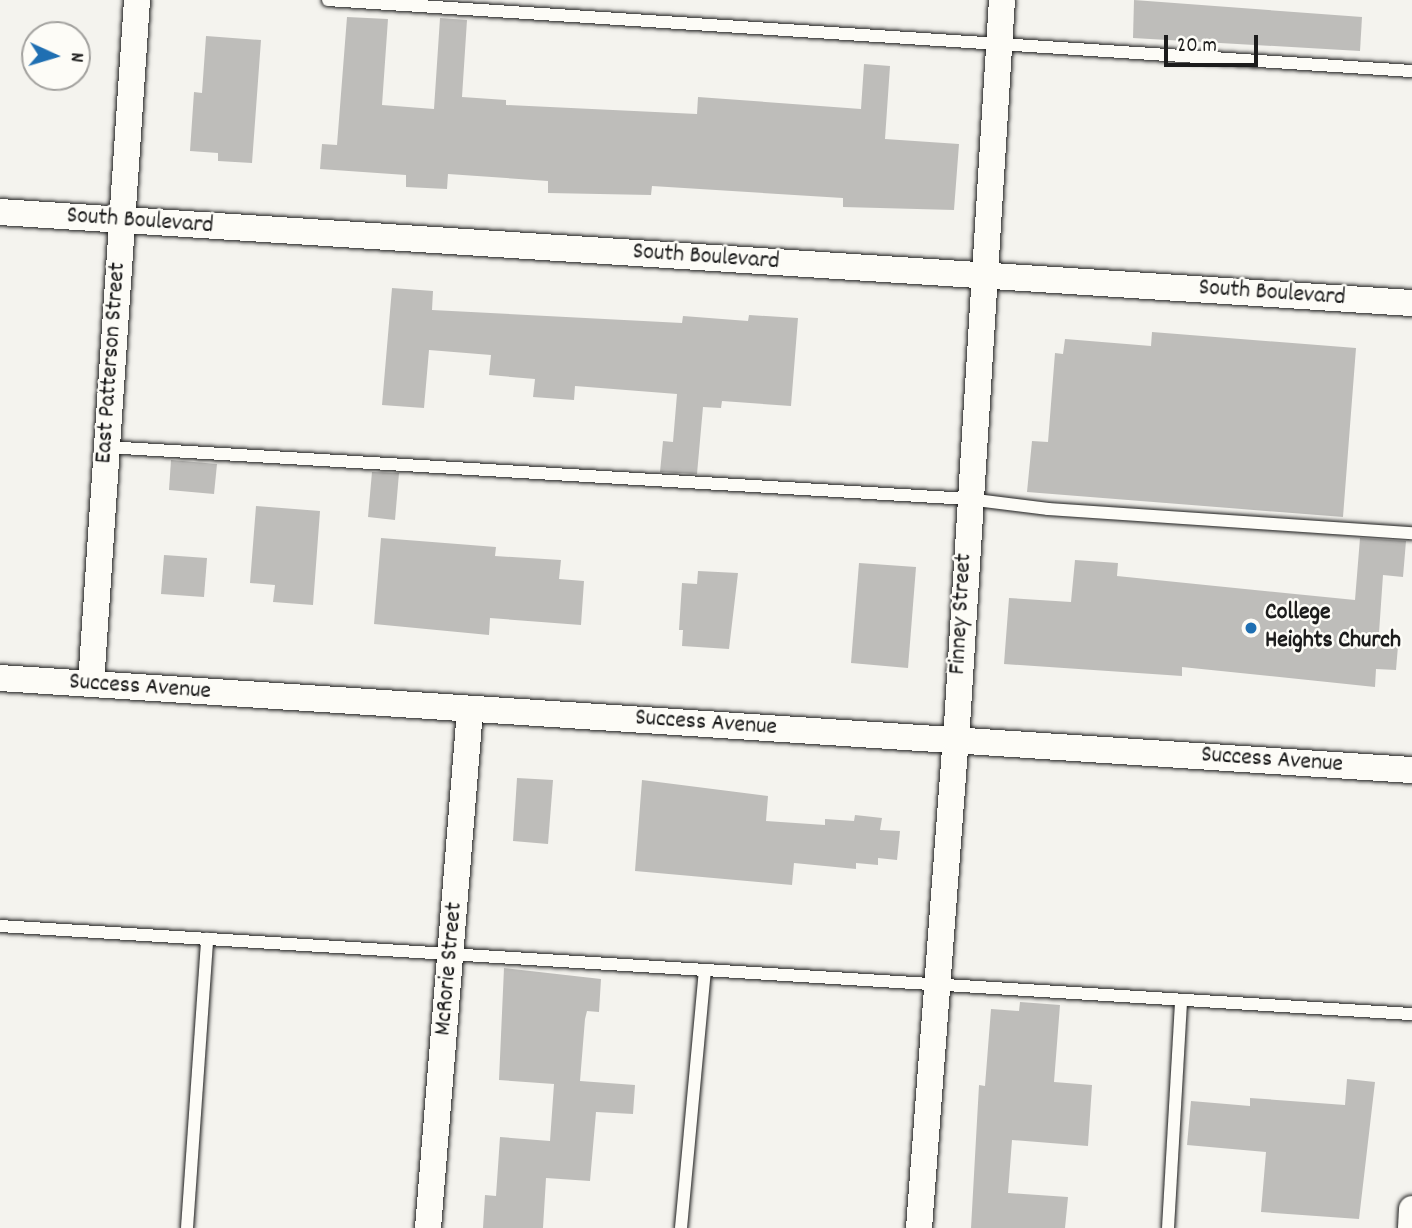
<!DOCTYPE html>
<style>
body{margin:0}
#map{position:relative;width:1412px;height:1228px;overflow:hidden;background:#f4f3ee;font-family:Dekko,sans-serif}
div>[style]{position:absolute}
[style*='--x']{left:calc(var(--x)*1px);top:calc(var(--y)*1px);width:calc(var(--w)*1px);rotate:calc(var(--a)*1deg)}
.building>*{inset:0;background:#bebdba}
.roads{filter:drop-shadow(0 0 2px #1c1c1c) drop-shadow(0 0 2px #1c1c1c)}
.service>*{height:12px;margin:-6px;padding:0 6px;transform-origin:6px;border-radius:6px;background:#fdfcf7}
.minor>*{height:26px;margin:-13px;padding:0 13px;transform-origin:13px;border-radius:13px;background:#fdfcf7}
.dots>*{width:19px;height:19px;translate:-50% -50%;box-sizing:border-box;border:4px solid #fdfcf7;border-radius:50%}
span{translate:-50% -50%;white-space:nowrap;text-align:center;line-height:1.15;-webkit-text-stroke:5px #fdfcf7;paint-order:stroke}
.street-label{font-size:24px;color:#1c1c1c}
.poi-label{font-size:24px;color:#1c1c1c;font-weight:700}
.left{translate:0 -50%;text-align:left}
.north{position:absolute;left:21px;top:21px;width:70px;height:70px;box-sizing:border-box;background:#fdfcf7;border:2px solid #a3a29f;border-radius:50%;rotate:94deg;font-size:19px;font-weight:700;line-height:28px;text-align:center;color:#1c1c1c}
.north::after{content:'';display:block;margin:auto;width:24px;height:32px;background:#1f6fb2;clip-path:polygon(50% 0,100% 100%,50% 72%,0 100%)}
.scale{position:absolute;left:1164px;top:35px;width:94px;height:32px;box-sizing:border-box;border:4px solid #1c1c1c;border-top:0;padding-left:9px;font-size:21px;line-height:24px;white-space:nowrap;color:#1c1c1c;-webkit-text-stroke:5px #fdfcf7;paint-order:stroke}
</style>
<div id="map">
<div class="building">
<i style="clip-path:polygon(1134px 0,1362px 17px,1360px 51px,1133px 38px)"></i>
<i style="clip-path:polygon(347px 17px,388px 19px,382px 105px,434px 109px,440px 18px,467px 20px,462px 97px,506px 100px,506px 105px,697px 114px,698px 97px,861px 109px,864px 64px,890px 66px,885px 139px,959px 144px,954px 210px,843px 207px,843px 198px,652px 186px,651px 195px,548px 193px,548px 181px,448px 174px,447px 189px,406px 187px,406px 175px,320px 169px,322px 144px,337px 145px)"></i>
<i style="clip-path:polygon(206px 36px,261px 40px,252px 163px,218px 161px,218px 153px,190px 151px,194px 92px,202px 93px)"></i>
<i style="clip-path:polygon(392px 288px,433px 291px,432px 310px,682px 323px,683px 316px,748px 321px,749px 315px,798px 318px,791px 406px,722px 401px,721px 408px,703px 407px,697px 474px,660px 472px,663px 441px,673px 442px,677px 394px,575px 386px,574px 400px,533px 397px,535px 379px,489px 375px,491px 355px,429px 350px,424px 408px,382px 405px)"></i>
<i style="clip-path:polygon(1152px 332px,1356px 348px,1343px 517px,1027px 492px,1032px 441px,1048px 442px,1055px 353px,1063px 354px,1065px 339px,1151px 346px)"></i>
<i style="clip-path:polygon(171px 460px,217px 464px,214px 494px,169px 490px)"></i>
<i style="clip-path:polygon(372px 472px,399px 473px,395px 520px,368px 517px)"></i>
<i style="clip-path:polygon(256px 506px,320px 511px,313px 605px,273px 602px,275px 585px,250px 583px)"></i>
<i style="clip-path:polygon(381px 538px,496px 547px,495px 556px,561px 560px,559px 579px,584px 581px,581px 625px,490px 618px,489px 635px,374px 624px)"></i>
<i style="clip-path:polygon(1360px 538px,1406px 541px,1403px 577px,1383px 575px,1379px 633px,1399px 634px,1396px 670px,1376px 669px,1375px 687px,1182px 667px,1182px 676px,1004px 664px,1009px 598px,1071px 602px,1075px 560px,1118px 563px,1117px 576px,1355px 600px)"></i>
<i style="clip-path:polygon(164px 555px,207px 558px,204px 597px,161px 594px)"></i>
<i style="clip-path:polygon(859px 563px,916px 567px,908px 668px,851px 663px)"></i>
<i style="clip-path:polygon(698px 571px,738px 573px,729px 649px,682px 646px,683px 630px,679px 630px,682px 583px,697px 584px)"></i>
<i style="clip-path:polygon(517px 778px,553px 780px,548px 844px,513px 841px)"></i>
<i style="clip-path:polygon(642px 780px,768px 796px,766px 821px,825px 825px,825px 819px,854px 821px,855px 815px,882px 818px,880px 830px,900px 831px,897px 860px,878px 858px,878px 865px,856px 863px,856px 869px,794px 863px,792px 885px,635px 871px)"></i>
<i style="clip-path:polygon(504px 968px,601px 979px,599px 1012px,587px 1011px,585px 1019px,580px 1081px,635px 1085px,633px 1114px,596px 1112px,590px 1181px,546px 1178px,543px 1228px,483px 1228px,485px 1195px,496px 1196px,500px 1137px,550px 1141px,554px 1084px,499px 1080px)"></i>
<i style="clip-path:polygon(1020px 1002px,1060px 1005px,1054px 1082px,1092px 1085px,1088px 1146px,1012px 1140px,1008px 1193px,1068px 1197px,1065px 1228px,971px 1228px,979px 1085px,985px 1086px,991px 1009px,1019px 1011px)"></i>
<i style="clip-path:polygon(1347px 1079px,1375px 1082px,1359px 1219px,1261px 1212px,1266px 1152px,1187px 1145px,1191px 1101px,1250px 1106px,1250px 1098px,1345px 1105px)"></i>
</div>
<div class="roads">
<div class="service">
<i style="--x:328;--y:0;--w:1086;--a:3.75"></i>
<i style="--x:106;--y:447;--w:864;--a:3.45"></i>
<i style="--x:968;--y:499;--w:81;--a:7.1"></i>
<i style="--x:1048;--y:509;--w:365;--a:3.8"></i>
<i style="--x:0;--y:926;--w:1415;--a:3.57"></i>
<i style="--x:187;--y:1228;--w:290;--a:-86"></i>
<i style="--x:681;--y:1228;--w:258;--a:-84.7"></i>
<i style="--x:1168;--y:1228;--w:228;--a:-86.7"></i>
</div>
<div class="minor">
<i style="--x:0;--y:212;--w:1415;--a:3.69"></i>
<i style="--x:0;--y:678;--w:1415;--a:3.73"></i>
<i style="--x:91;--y:684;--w:686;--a:-86.15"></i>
<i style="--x:428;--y:1228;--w:520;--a:-85.36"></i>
<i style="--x:919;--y:1228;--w:488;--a:-85.7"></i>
<i style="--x:956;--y:741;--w:742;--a:-86.45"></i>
<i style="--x:1411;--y:1228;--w:19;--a:-87"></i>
</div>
</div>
<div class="dots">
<i style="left:1251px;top:628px;background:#1f6fb2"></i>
</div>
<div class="street-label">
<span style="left:140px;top:222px;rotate:4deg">South Boulevard</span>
<span style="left:706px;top:258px;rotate:4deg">South Boulevard</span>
<span style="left:1272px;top:294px;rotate:4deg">South Boulevard</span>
<span style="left:112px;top:363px;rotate:-86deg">East Patterson Street</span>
<span style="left:962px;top:614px;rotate:-87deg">Finney Street</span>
<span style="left:140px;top:688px;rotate:4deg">Success Avenue</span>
<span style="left:706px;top:724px;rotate:4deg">Success Avenue</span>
<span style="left:1272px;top:761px;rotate:4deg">Success Avenue</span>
<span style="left:450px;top:969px;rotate:-85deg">McRorie Street</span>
</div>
<div class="poi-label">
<span class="left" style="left:1265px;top:628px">College<br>Heights Church</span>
</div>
<div class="north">N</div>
<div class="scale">20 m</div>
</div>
